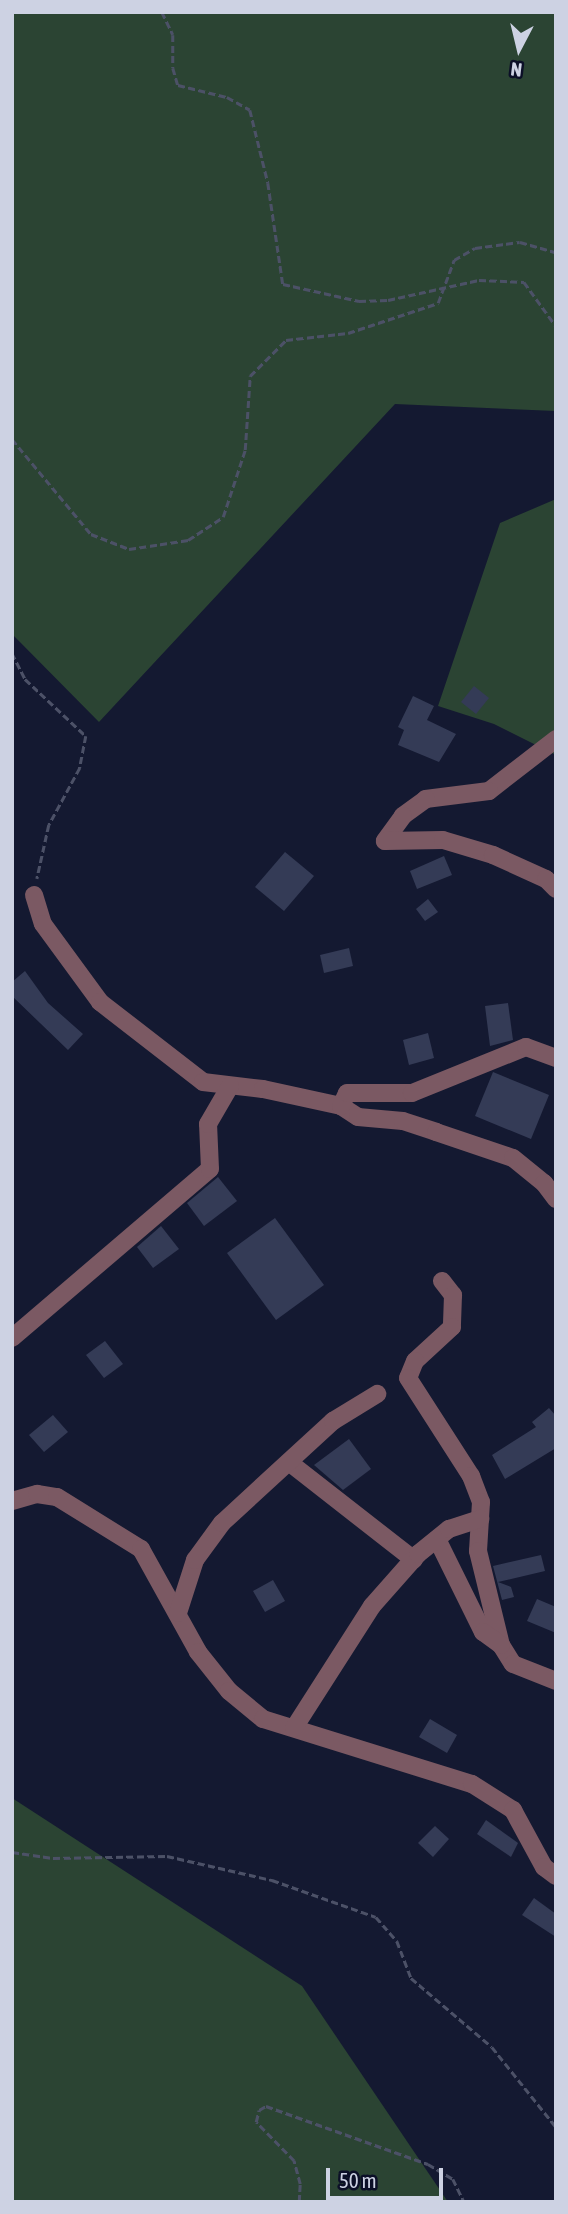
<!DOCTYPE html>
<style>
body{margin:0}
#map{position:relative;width:568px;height:2214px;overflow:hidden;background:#141931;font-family:"Asap Condensed",sans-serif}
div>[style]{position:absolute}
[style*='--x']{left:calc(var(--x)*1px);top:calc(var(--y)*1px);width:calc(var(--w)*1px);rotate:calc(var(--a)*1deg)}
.forest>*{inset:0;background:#2b4433}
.building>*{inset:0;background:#343b56}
.path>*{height:2.5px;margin-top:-1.25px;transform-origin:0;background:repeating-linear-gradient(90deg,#4c5167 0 7px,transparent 0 10.5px)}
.minor>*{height:18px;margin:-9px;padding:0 9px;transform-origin:9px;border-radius:9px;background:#7b5963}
span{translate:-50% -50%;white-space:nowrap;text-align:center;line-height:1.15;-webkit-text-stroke:5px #0b0f27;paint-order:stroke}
.frame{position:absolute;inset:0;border:14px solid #cdd2e3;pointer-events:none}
.north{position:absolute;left:484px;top:14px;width:70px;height:70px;-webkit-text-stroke:5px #0b0f27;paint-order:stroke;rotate:187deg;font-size:19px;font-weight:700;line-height:28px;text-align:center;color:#cdd2e3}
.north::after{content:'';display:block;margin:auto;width:24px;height:32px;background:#cdd2e3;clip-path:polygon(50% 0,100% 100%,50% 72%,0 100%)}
.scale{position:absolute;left:326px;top:2168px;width:117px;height:32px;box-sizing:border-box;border:4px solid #cdd2e3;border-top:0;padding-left:9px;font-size:21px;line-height:24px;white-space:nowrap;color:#cdd2e3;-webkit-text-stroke:5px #0b0f27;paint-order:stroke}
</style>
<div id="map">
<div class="forest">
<i style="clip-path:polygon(12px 12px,556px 12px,556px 411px,395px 404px,99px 722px,12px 634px)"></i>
<i style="clip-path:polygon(556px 499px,556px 755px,494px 724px,438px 706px,500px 523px)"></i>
<i style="clip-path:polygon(12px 1798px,302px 1986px,448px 2202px,12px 2202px)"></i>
</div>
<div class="building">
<i style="clip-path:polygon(474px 686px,489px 698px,476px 714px,461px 702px)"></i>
<i style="clip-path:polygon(413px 696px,434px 706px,427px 720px,456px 734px,439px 762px,398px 745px,404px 730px,398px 727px)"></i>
<i style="clip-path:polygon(285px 852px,314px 876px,284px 911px,255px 887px)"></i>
<i style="clip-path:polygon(444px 856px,452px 875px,417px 889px,410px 871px)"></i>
<i style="clip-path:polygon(428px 899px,438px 912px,425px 921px,416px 909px)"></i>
<i style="clip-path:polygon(349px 948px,353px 966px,324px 973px,320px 955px)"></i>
<i style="clip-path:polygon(25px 971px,48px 1003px,83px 1034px,68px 1050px,12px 996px,12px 982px)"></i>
<i style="clip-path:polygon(508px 1003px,513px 1040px,490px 1046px,485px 1006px)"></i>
<i style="clip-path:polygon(428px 1033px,434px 1058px,409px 1065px,403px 1040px)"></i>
<i style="clip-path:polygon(493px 1072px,549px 1095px,531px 1139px,475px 1116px)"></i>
<i style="clip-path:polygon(218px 1177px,237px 1201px,204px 1226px,187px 1203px)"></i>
<i style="clip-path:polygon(275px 1218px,324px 1285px,276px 1320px,227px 1253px)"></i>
<i style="clip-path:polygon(161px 1226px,179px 1249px,153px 1268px,137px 1247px)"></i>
<i style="clip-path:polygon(105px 1341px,123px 1364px,104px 1378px,86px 1355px)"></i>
<i style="clip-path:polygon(549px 1408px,556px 1416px,556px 1448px,505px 1479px,492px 1455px,536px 1427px,532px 1422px)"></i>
<i style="clip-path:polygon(53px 1415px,68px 1432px,44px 1452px,29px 1435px)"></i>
<i style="clip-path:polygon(349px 1439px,371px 1469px,343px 1490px,314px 1465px)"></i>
<i style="clip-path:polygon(541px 1555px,545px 1571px,498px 1582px,511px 1587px,514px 1597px,502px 1600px,493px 1566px)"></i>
<i style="clip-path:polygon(273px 1580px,285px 1601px,265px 1612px,253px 1591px)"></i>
<i style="clip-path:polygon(537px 1599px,556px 1607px,556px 1633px,527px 1621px)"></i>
<i style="clip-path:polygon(430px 1719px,457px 1735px,447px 1753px,419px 1737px)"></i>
<i style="clip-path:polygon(486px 1820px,518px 1843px,511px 1857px,477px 1834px)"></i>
<i style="clip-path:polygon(435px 1826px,449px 1839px,433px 1857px,418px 1843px)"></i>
<i style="clip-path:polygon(534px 1898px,556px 1914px,556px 1937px,522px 1915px)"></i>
</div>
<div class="path">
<i style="--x:162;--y:12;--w:25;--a:64"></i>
<i style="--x:173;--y:35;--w:33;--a:90"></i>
<i style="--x:173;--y:68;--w:18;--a:74"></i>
<i style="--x:178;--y:85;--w:50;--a:13.8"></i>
<i style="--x:227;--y:97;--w:26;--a:29"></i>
<i style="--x:250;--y:110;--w:75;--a:76.1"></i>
<i style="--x:268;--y:183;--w:102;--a:81.6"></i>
<i style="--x:283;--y:284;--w:78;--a:12.6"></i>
<i style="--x:359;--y:301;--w:29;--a:-2"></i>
<i style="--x:388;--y:300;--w:93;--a:-12.4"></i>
<i style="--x:479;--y:280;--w:45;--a:2.5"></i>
<i style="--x:524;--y:282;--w:54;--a:54"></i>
<i style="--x:12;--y:439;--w:124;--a:50.3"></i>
<i style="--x:91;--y:534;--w:41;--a:21.5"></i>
<i style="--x:129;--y:549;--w:60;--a:-8.7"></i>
<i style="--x:188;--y:540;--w:42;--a:-33.3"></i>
<i style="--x:223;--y:517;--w:71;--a:-71.8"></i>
<i style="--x:245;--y:450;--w:74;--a:-86.1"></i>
<i style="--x:250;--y:376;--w:51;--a:-45"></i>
<i style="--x:286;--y:340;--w:62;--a:-6.4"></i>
<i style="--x:348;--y:333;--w:95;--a:-18.4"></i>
<i style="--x:438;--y:303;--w:46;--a:-69.6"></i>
<i style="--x:454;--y:260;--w:24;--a:-30"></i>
<i style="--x:475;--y:248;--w:45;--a:-7.6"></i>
<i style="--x:520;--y:242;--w:37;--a:16"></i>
<i style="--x:12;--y:653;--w:29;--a:63"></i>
<i style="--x:25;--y:679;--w:83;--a:43.1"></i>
<i style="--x:86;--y:736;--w:33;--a:101"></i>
<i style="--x:80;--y:768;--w:65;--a:118.5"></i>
<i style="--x:49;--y:825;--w:55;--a:102.5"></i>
<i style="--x:12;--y:1852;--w:41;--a:8.3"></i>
<i style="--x:53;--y:1858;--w:114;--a:-1"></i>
<i style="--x:167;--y:1856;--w:108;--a:12.9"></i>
<i style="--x:272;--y:1880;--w:110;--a:19.6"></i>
<i style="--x:376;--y:1917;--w:32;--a:49"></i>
<i style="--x:397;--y:1941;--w:40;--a:69"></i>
<i style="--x:411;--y:1978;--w:106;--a:40.4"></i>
<i style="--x:492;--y:2047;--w:102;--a:51.3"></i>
<i style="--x:299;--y:2202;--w:18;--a:-87"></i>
<i style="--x:300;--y:2184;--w:24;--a:-105"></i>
<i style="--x:294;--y:2161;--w:54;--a:-134.3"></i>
<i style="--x:256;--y:2122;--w:12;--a:-76"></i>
<i style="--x:259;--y:2110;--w:8;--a:-30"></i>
<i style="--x:266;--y:2106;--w:172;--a:19.7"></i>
<i style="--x:428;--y:2164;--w:29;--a:31"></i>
<i style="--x:453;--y:2179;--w:25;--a:64"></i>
</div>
<div class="minor">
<i style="--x:556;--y:739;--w:85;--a:142.2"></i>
<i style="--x:489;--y:791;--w:64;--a:172.8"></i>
<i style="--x:426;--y:799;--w:29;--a:144"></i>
<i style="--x:403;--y:816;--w:31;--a:126"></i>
<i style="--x:385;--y:841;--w:58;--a:-1"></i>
<i style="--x:443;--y:840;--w:52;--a:16.7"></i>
<i style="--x:493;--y:855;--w:58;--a:24.4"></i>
<i style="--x:546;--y:879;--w:14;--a:45"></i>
<i style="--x:34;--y:895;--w:30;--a:73"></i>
<i style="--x:43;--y:924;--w:97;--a:53.8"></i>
<i style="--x:100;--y:1002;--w:130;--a:37.8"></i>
<i style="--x:203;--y:1082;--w:60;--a:6.7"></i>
<i style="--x:263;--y:1089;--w:80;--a:12.3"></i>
<i style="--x:341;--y:1106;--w:20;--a:33"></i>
<i style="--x:358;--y:1117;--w:45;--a:5.1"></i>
<i style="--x:403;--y:1121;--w:35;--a:18"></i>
<i style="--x:436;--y:1132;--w:81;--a:18.7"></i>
<i style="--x:513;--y:1158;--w:40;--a:39"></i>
<i style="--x:544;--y:1183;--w:20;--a:53"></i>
<i style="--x:341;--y:1106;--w:14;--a:-65"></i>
<i style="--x:347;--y:1093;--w:65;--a:0"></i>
<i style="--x:412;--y:1093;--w:123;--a:-22"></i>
<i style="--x:526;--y:1047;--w:32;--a:20"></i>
<i style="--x:442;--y:1281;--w:18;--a:52"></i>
<i style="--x:453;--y:1295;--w:32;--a:92"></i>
<i style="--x:452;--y:1327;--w:50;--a:137.4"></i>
<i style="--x:415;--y:1361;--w:18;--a:112"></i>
<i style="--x:408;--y:1378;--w:117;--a:57.3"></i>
<i style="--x:471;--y:1476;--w:28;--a:69"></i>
<i style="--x:481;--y:1502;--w:49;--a:93.5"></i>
<i style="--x:478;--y:1551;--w:97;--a:76.3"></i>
<i style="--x:501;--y:1645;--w:22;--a:58"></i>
<i style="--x:513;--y:1664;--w:46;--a:21.6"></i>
<i style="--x:12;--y:1338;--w:260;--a:-40.5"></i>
<i style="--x:210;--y:1169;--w:45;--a:-92.5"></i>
<i style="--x:208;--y:1124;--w:44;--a:-59.9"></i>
<i style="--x:290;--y:1463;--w:157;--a:38"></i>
<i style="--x:12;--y:1501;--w:26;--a:-16"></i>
<i style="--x:37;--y:1494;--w:20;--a:9"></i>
<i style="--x:57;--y:1497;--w:99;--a:31.8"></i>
<i style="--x:141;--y:1549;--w:118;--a:61"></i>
<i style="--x:198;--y:1652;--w:50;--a:51.5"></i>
<i style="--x:229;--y:1691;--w:44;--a:39.5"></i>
<i style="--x:263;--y:1719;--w:219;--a:17.3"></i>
<i style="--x:472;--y:1784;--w:49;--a:32.4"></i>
<i style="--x:513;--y:1810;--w:65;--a:61.5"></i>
<i style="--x:544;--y:1867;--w:15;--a:37"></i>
<i style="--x:437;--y:1539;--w:104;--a:63.7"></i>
<i style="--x:483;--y:1632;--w:22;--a:36"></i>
<i style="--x:178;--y:1613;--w:56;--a:-72.2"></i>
<i style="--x:195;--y:1560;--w:46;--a:-53.9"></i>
<i style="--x:222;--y:1523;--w:151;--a:-42.6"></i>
<i style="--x:333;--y:1421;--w:52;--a:-31.5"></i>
<i style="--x:294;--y:1728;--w:145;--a:-57.4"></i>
<i style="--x:372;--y:1606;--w:69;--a:-48.5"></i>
<i style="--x:418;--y:1554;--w:40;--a:-39"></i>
<i style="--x:449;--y:1529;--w:33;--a:-18"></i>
</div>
<div class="frame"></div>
<div class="north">N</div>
<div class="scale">50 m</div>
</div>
